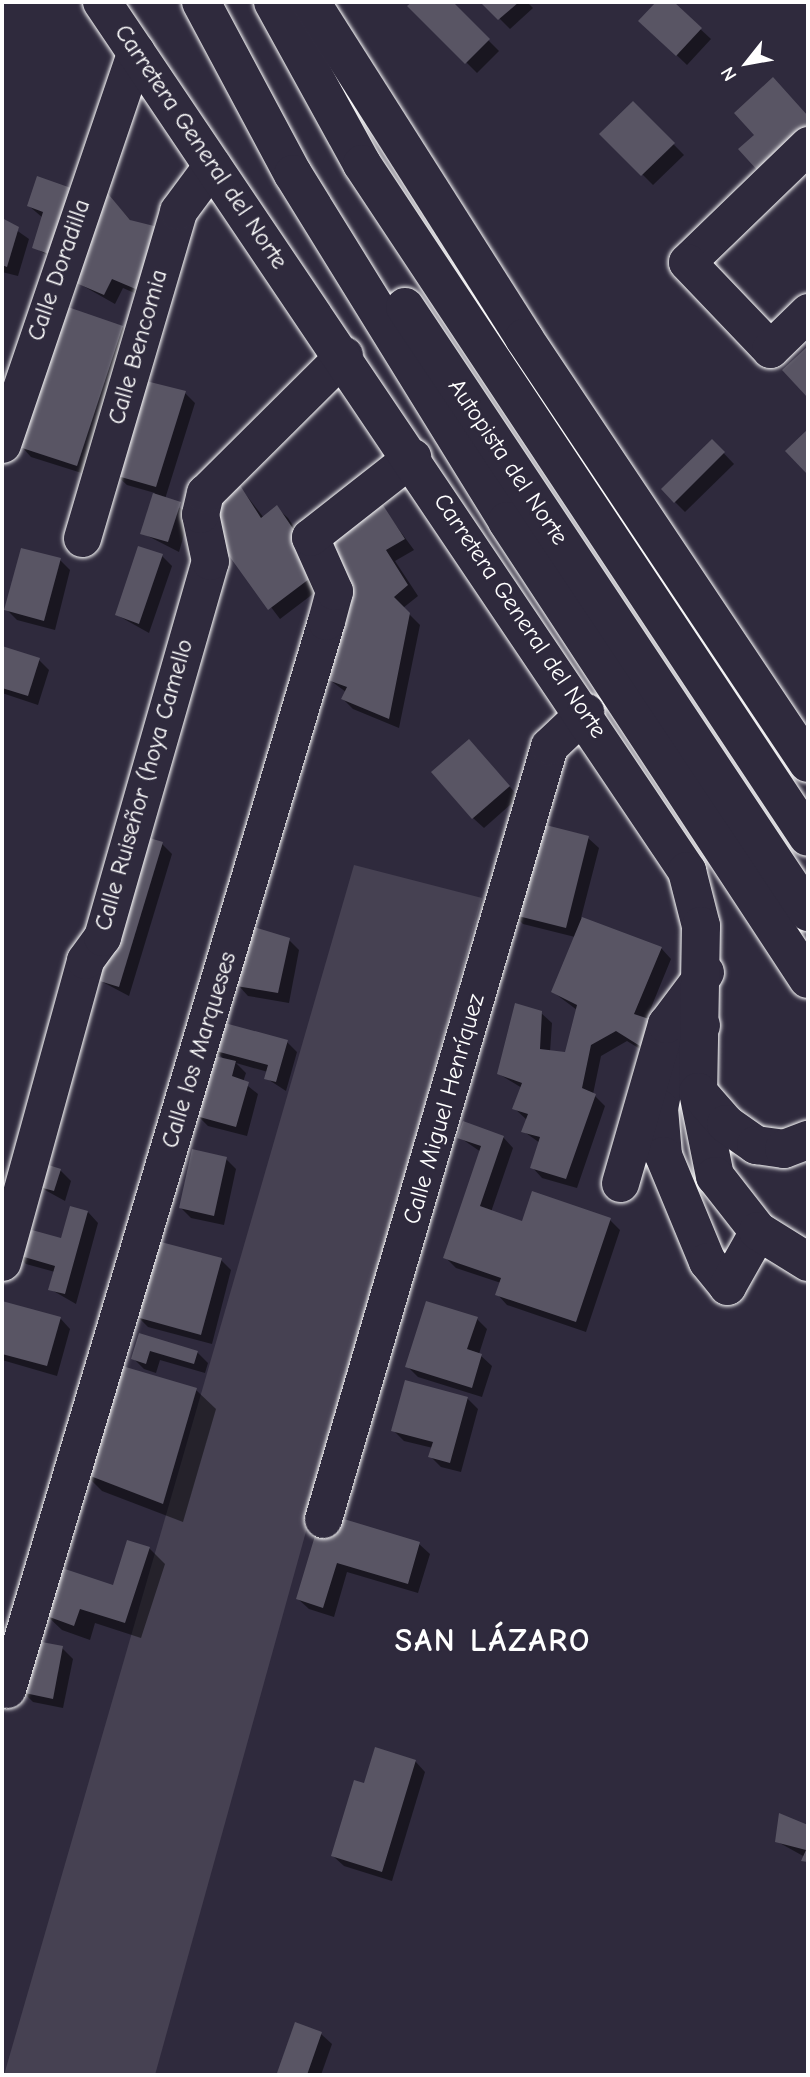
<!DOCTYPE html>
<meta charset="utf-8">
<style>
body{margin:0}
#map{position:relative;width:810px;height:2077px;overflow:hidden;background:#2f2a3d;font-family:"Comic Neue",sans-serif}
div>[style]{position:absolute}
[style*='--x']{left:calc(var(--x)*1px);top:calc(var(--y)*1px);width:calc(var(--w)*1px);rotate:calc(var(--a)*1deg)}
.green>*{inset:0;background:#464152}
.shadow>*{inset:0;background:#0007}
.building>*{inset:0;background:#595564}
.roads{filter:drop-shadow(0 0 2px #fff) drop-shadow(0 0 2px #fff)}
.minor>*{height:37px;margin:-18.5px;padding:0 18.5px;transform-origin:18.5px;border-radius:18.5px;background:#2f2a3d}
.major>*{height:38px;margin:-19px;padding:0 19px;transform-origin:19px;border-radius:19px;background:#2f2a3d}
.highway>*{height:38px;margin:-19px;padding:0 19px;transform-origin:19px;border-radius:19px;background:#2f2a3d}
span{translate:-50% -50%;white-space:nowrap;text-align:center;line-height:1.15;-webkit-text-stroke:5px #2f2a3d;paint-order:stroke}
.street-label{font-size:24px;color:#fff}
.district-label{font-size:32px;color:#fff;font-weight:700;letter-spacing:2px}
.frame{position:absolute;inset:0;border:4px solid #fff;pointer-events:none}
.north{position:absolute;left:712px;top:28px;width:70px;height:70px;-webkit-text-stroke:5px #2f2a3d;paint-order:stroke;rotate:239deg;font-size:19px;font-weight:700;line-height:28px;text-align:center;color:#fff}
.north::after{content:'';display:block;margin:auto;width:24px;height:32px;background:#fff;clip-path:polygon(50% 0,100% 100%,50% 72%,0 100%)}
</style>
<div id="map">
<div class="green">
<i style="clip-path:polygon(354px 865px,482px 898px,155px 2075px,4px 2075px)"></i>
</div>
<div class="shadow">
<i style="clip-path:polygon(414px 2px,450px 2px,499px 51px,477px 73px,410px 6px)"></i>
<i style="clip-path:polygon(483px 2px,527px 2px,533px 8px,510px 29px)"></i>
<i style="clip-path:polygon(658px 2px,671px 2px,711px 39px,687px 65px,641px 21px)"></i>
<i style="clip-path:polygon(633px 103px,684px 155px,653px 185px,602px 134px)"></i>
<i style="clip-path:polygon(70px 189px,60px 263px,34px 247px,43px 218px,29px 206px)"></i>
<i style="clip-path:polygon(105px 192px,132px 222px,155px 302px,123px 288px,115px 304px,78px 283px)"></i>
<i style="clip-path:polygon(2px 220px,29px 239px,18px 276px,2px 272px)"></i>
<i style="clip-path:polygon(66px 309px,123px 327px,133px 338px,88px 475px,31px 457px,21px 446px)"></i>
<i style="clip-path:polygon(185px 393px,195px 403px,165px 499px,190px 514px,179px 552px,142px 533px,155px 493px,127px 485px,116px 475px)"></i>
<i style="clip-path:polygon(712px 441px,734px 464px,685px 512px,663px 490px)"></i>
<i style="clip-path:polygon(236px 482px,264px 518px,277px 508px,288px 518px,330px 581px,280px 619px,214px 532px)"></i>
<i style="clip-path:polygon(378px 501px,414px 550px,395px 561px,418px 596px,403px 608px,420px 625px,399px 728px,353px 709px,343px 699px,346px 692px,327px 678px)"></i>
<i style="clip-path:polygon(162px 556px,172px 566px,149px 633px,117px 615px)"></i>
<i style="clip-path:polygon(60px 560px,70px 570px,55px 630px,17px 620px,6px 609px)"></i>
<i style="clip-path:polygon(2px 648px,39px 660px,49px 670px,38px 705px,2px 693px)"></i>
<i style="clip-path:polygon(479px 752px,519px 797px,484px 828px,473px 818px)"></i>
<i style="clip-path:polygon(588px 838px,599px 848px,581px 918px,661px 948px,671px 959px,646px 1020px,658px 1060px,627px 1041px,601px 1056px,593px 1094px,605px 1106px,577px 1188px,542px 1178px,532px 1167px,540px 1143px,523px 1131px,527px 1120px,514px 1108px,522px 1088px,499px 1074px,541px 1013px,552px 1023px,550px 1052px,567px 1054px,577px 1010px,553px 992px,575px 937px,523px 924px,512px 913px)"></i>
<i style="clip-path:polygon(162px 844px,172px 854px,129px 996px,95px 978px)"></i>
<i style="clip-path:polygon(289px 940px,299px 950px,289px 1003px,248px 996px,238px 985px)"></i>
<i style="clip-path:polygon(287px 1042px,297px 1052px,286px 1091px,266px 1078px,268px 1072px,236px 1063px,246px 1073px,243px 1082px,258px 1094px,247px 1136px,208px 1126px,198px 1116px,225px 1060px,214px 1050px)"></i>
<i style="clip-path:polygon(459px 1137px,503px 1137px,513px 1148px,491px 1212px,523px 1223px,610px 1220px,620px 1230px,586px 1332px,507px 1305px,497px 1294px,501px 1283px,456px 1268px,445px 1257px,481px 1152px)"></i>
<i style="clip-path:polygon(226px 1159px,236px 1169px,224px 1225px,191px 1218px,181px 1208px)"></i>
<i style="clip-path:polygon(60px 1170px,71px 1181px,65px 1201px,34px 1184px)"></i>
<i style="clip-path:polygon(88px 1212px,98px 1223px,76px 1304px,50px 1289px,55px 1272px,26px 1264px,16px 1254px,62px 1240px)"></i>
<i style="clip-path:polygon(221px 1260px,231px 1270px,212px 1344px,148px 1327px,138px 1317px)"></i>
<i style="clip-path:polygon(3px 1303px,60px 1318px,70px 1329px,57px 1376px,2px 1360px)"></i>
<i style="clip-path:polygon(477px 1319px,487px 1329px,479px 1354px,492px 1366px,482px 1397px,418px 1377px,407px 1366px)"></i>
<i style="clip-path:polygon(141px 1335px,197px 1352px,208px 1363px,205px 1373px,160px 1360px,156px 1373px,144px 1369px,133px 1358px)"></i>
<i style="clip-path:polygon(196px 1390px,216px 1409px,183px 1522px,102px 1491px,82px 1471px)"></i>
<i style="clip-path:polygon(467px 1398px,478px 1409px,461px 1472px,441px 1467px,430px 1456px,433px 1448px,404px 1441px,393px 1430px)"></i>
<i style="clip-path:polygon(318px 1531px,419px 1544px,430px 1554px,418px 1593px,347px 1572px,334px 1617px,309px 1609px,298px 1599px)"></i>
<i style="clip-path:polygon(149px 1548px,165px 1564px,141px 1638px,95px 1623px,90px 1640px,62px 1630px,46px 1615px,114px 1587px)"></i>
<i style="clip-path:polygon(62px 1648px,73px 1659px,63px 1708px,33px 1702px,22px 1691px)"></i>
<i style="clip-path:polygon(415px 1761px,425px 1772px,392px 1881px,344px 1866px,333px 1856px,365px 1785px)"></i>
<i style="clip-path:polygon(781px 1816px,808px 1827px,808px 1865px,805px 1857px,776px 1841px)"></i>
<i style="clip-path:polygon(321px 2034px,332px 2044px,321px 2075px,279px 2072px)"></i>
</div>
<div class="building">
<i style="clip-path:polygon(412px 2px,453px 2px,490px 39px,465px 64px,407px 6px)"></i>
<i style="clip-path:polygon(480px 2px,519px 2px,498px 20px)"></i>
<i style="clip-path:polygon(656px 2px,674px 2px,702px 28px,676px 56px,638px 21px)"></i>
<i style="clip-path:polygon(773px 77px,808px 116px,808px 124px,758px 171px,738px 149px,754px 135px,734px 113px)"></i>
<i style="clip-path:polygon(633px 101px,675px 143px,641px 176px,599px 134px)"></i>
<i style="clip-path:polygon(37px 176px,71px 188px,49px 254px,32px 248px,43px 212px,27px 206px)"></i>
<i style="clip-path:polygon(104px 189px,130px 220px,162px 228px,145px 293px,112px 279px,104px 295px,76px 283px)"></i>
<i style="clip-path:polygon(2px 218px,19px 227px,7px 267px,2px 265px)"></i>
<i style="clip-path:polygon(65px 306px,123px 326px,77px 466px,19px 447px)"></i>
<i style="clip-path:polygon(808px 346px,808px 398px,782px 370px)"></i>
<i style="clip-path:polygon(146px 381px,186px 391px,156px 487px,114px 475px)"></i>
<i style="clip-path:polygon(808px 429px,808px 475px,785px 451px)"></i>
<i style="clip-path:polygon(712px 439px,725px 452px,674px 503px,661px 489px)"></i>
<i style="clip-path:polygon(236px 479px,261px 518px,277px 505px,321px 570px,268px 610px,212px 532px,210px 505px)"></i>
<i style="clip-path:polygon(153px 493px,181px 502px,168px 542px,140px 534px)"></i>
<i style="clip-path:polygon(379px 499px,405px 539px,386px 550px,408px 585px,394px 597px,410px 613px,389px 719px,341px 699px,347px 687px,325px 679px,314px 547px)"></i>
<i style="clip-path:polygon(138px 546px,163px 554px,139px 624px,115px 615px)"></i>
<i style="clip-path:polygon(21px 548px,61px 558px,44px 621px,4px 610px)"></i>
<i style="clip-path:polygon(2px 646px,40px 658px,28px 696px,2px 688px)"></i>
<i style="clip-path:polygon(469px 739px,510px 786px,472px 819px,431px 772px)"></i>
<i style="clip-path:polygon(534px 822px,589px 836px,566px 928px,510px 914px)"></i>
<i style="clip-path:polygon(136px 834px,163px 842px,119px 987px,93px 979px)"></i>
<i style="clip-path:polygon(582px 917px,662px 947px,634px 1014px,658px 1022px,648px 1051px,616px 1031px,591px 1045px,582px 1088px,596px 1094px,566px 1179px,530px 1168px,540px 1137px,521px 1132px,528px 1114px,512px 1109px,522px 1083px,497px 1074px,515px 1003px,542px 1011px,540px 1049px,565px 1052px,577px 1005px,551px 992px)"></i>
<i style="clip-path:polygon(247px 925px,290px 938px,278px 993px,236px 986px)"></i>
<i style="clip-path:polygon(221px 1022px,288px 1040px,276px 1082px,264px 1079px,268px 1065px,212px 1050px)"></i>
<i style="clip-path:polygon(210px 1055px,236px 1061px,232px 1076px,249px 1082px,236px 1127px,196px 1116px)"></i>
<i style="clip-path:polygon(463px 1121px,504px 1136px,480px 1206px,522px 1221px,532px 1191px,611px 1218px,576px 1322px,495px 1295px,501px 1278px,443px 1258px,481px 1146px,457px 1138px)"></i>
<i style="clip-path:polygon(192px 1149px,227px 1157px,214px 1216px,179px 1208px)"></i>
<i style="clip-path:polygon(39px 1162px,61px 1169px,54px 1191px,32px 1185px)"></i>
<i style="clip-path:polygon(70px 1206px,88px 1211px,65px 1294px,48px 1290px,55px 1266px,14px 1254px,21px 1227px,61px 1238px)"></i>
<i style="clip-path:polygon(157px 1241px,222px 1258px,201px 1335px,136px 1317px)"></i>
<i style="clip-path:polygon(2px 1301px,61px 1317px,47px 1366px,2px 1354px)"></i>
<i style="clip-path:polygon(426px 1301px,478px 1317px,467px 1349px,482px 1354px,472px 1388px,405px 1367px)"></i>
<i style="clip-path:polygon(139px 1333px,198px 1351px,194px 1364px,150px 1351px,146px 1364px,131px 1359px)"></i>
<i style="clip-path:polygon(112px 1363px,197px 1388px,163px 1504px,80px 1472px)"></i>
<i style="clip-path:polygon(405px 1380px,468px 1397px,450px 1463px,428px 1457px,433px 1442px,391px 1431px)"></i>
<i style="clip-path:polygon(334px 1516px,420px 1542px,408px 1584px,337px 1563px,323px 1608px,296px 1599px,317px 1529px)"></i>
<i style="clip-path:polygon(127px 1540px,150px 1547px,125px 1623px,80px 1609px,74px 1626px,44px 1615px,59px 1567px,113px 1585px)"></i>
<i style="clip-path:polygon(31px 1640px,63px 1646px,53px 1699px,20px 1692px)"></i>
<i style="clip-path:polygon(375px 1747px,416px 1760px,382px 1872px,331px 1856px,354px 1780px,364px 1783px)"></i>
<i style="clip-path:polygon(779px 1813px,808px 1825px,808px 1862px,801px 1861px,806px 1850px,775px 1842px)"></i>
<i style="clip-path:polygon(295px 2022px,322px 2032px,307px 2075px,277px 2073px)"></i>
</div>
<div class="roads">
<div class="minor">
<i style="--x:808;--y:145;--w:168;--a:136"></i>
<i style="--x:687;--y:262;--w:120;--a:46.3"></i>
<i style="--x:770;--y:349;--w:53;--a:-44.2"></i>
<i style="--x:2;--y:444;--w:415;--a:-71.2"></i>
<i style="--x:82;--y:538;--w:341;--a:-73.6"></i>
<i style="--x:178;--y:211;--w:57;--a:-53.5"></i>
<i style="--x:701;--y:1025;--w:54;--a:129"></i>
<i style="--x:667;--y:1067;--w:42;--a:101"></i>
<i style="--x:659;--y:1108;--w:47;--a:85.1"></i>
<i style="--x:663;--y:1155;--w:115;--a:67.5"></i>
<i style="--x:707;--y:1261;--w:32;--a:51"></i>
<i style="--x:727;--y:1286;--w:63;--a:-60.6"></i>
<i style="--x:620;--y:1183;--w:166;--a:-73.9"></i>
<i style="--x:666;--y:1024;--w:65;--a:-53.1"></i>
<i style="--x:2;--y:1262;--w:313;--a:-74.6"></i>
<i style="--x:85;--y:960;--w:29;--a:-54"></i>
<i style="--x:102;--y:937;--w:391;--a:-74"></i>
<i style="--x:210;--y:561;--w:48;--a:-102"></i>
<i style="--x:200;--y:514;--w:22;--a:-77"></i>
<i style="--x:205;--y:493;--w:196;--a:-44.8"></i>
<i style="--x:323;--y:1519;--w:805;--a:-73.7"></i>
<i style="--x:549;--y:746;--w:50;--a:-43.4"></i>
<i style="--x:7;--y:1689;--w:1115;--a:-73.37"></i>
<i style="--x:326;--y:621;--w:31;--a:-75"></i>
<i style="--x:334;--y:591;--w:59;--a:-114"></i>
<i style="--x:310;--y:537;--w:130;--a:-38.1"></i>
</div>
<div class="major">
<i style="--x:102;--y:2;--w:1048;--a:56.05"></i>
<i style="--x:687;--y:871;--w:57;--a:75.7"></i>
<i style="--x:701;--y:926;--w:166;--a:91"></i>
<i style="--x:698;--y:1092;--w:86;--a:78.6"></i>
<i style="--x:715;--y:1176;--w:70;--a:52"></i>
<i style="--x:758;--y:1231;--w:59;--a:31.8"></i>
<i style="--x:698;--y:1092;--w:43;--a:48.8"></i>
<i style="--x:726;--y:1124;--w:37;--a:35"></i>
<i style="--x:756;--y:1145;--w:28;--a:8"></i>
<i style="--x:784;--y:1149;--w:26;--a:-21"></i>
</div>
<div class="highway">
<i style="--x:201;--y:2;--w:195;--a:61.9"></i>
<i style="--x:293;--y:174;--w:408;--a:58.3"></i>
<i style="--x:507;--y:521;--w:548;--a:56.69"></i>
<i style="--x:273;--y:2;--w:185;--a:61.2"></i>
<i style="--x:362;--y:164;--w:807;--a:56.47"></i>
<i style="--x:311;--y:2;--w:398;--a:57.6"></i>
<i style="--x:524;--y:338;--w:511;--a:56.25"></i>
<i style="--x:405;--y:307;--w:727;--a:56.33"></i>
</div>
</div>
<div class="street-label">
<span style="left:201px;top:147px;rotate:56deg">Carretera General del Norte</span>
<span style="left:59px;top:270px;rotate:-71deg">Calle Doradilla</span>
<span style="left:138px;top:347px;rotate:-74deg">Calle Bencomia</span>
<span style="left:508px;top:462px;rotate:56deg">Autopista del Norte</span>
<span style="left:520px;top:616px;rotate:56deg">Carretera General del Norte</span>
<span style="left:144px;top:785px;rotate:-74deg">Calle Ruiseñor (hoya Camello</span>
<span style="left:199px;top:1050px;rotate:-73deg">Calle los Marqueses</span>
<span style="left:444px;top:1109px;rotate:-74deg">Calle Miguel Henríquez</span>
</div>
<div class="district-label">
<span style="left:493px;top:1641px">SAN LÁZARO</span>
</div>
<div class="frame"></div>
<div class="north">N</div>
</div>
